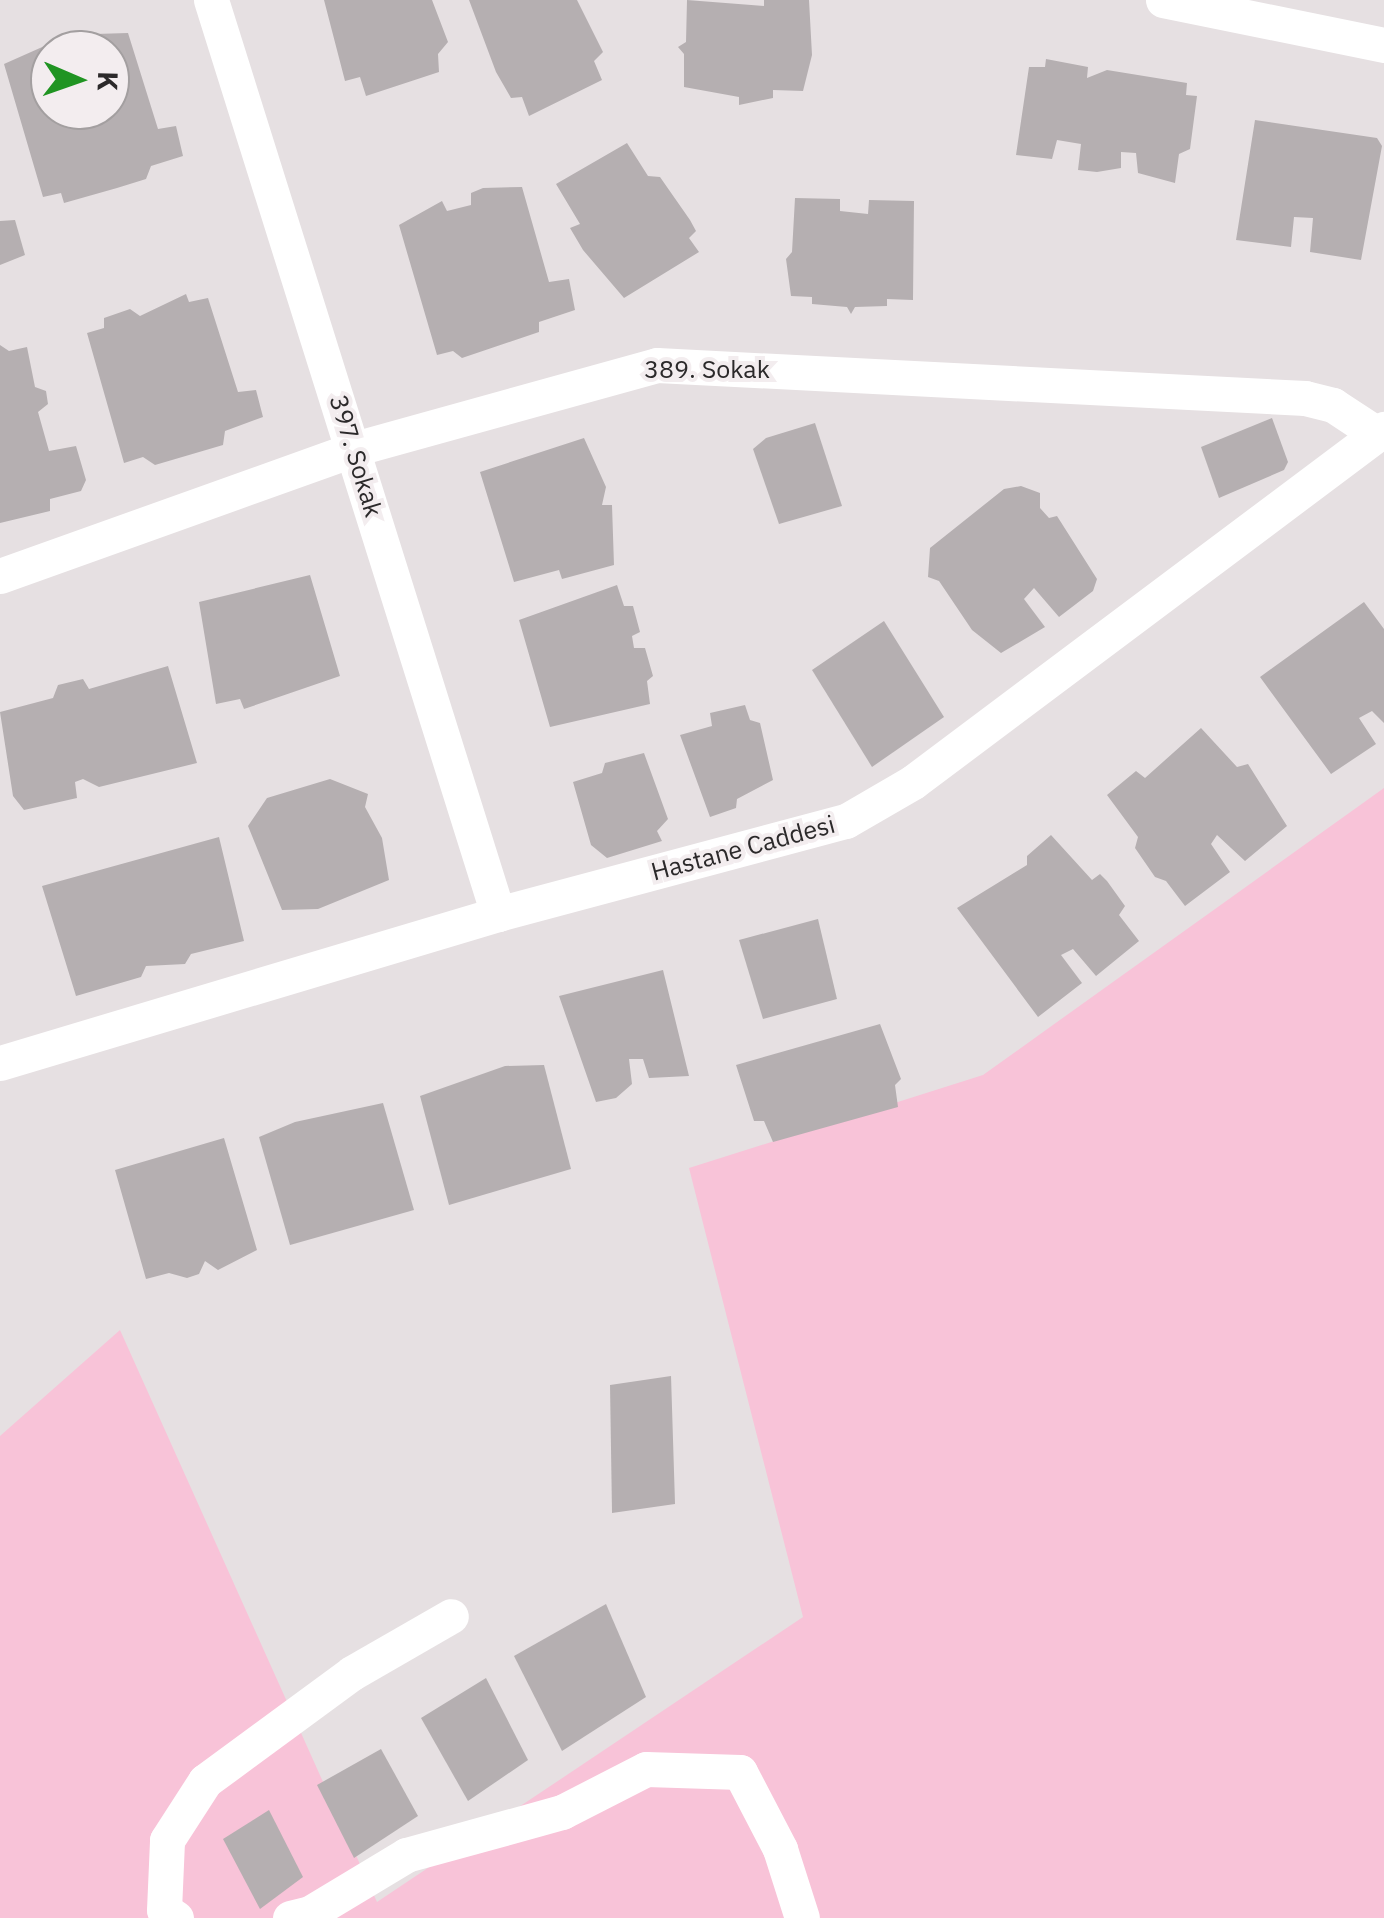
<!DOCTYPE html>
<style>
body{margin:0}
#map{position:relative;width:1384px;height:1918px;overflow:hidden;background:#e6e0e2;font-family:"IBM Plex Sans",sans-serif}
div>[style]{position:absolute}
[style*='--x']{left:calc(var(--x)*1px);top:calc(var(--y)*1px);width:calc(var(--w)*1px);rotate:calc(var(--a)*1deg)}
.green>*{inset:0;background:#f8c3d8}
.building>*{inset:0;background:#b5afb1}
.street>*{height:35px;margin:-17.5px;padding:0 17.5px;transform-origin:17.5px;border-radius:17.5px;background:#fff}
span{translate:-50% -50%;white-space:nowrap;text-align:center;line-height:1.15;-webkit-text-stroke:8px #f3edef;paint-order:stroke}
.street-label{font-size:25px;color:#2b292a}
.north{position:absolute;left:30px;top:30px;width:100px;height:100px;box-sizing:border-box;background:#f3edef;border:2px solid #a39fa0;border-radius:50%;rotate:92deg;font-size:28px;font-weight:700;line-height:40px;text-align:center;color:#2b292a}
.north::after{content:'';display:block;margin:auto;width:35px;height:45px;background:#209422;clip-path:polygon(50% 0,100% 100%,50% 72%,0 100%)}
</style>
<div id="map">
<div class="green">
<i style="clip-path:polygon(1384px 788px,1384px 1918px,0 1918px,0 1436px,120px 1330px,377px 1902px,803px 1617px,689px 1168px,983px 1075px)"></i>
</div>
<div class="building">
<i style="clip-path:polygon(324px 0,432px 0,448px 42px,438px 54px,439px 72px,366px 96px,360px 77px,345px 81px)"></i>
<i style="clip-path:polygon(469px 0,577px 0,603px 52px,594px 61px,602px 80px,529px 116px,522px 97px,511px 98px,496px 72px)"></i>
<i style="clip-path:polygon(687px 0,764px 6px,764px 0,809px 0,812px 55px,803px 91px,773px 90px,773px 98px,739px 105px,739px 97px,684px 87px,684px 54px,678px 47px,686px 42px)"></i>
<i style="clip-path:polygon(128px 33px,158px 129px,176px 126px,183px 156px,151px 166px,146px 179px,117px 188px,64px 203px,61px 193px,43px 197px,4px 64px,49px 44px,58px 50px,50px 50px,50px 110px,110px 110px,110px 50px,63px 50px,95px 34px)"></i>
<i style="clip-path:polygon(1046px 59px,1088px 67px,1087px 78px,1107px 70px,1187px 83px,1186px 95px,1197px 96px,1190px 149px,1179px 154px,1175px 183px,1138px 173px,1136px 153px,1121px 152px,1121px 168px,1097px 172px,1078px 170px,1081px 144px,1057px 140px,1052px 159px,1016px 155px,1029px 67px,1045px 67px)"></i>
<i style="clip-path:polygon(1255px 120px,1377px 138px,1382px 146px,1361px 260px,1310px 252px,1313px 218px,1294px 217px,1291px 247px,1236px 240px)"></i>
<i style="clip-path:polygon(627px 143px,648px 176px,660px 177px,690px 220px,696px 231px,689px 238px,699px 252px,624px 298px,583px 250px,570px 228px,580px 224px,556px 184px)"></i>
<i style="clip-path:polygon(522px 187px,549px 282px,569px 279px,575px 310px,539px 322px,539px 332px,462px 358px,453px 351px,437px 355px,399px 225px,442px 201px,447px 211px,471px 205px,471px 193px,483px 188px)"></i>
<i style="clip-path:polygon(795px 198px,840px 199px,840px 211px,868px 214px,869px 200px,914px 201px,913px 300px,887px 299px,887px 306px,855px 307px,851px 314px,847px 307px,812px 304px,812px 297px,791px 296px,786px 259px,792px 252px)"></i>
<i style="clip-path:polygon(15px 220px,25px 255px,0 265px,0 221px)"></i>
<i style="clip-path:polygon(186px 294px,189px 302px,208px 298px,238px 392px,256px 390px,263px 417px,225px 431px,223px 445px,155px 465px,143px 457px,124px 463px,87px 333px,104px 328px,104px 318px,130px 309px,140px 316px)"></i>
<i style="clip-path:polygon(0 345px,9px 351px,27px 347px,35px 387px,46px 391px,48px 404px,38px 412px,49px 451px,76px 446px,86px 480px,81px 491px,50px 499px,50px 511px,0 523px)"></i>
<i style="clip-path:polygon(1272px 418px,1288px 462px,1284px 470px,1219px 498px,1201px 447px)"></i>
<i style="clip-path:polygon(815px 423px,842px 506px,779px 524px,753px 449px,766px 438px)"></i>
<i style="clip-path:polygon(584px 438px,606px 487px,602px 505px,612px 505px,614px 565px,562px 579px,559px 570px,514px 582px,480px 472px)"></i>
<i style="clip-path:polygon(1021px 486px,1040px 493px,1040px 508px,1049px 518px,1057px 516px,1097px 579px,1093px 591px,1059px 617px,1034px 588px,1024px 599px,1045px 627px,1001px 653px,972px 630px,939px 581px,928px 577px,930px 548px,1004px 489px)"></i>
<i style="clip-path:polygon(310px 575px,340px 676px,244px 709px,240px 699px,216px 704px,199px 602px)"></i>
<i style="clip-path:polygon(617px 585px,624px 606px,633px 606px,640px 632px,632px 636px,634px 648px,645px 648px,653px 676px,647px 681px,650px 704px,550px 727px,519px 620px)"></i>
<i style="clip-path:polygon(1364px 602px,1384px 629px,1384px 723px,1372px 711px,1359px 718px,1376px 744px,1331px 774px,1260px 677px)"></i>
<i style="clip-path:polygon(884px 621px,944px 717px,872px 767px,812px 670px)"></i>
<i style="clip-path:polygon(168px 666px,197px 763px,99px 787px,83px 779px,75px 782px,77px 798px,24px 810px,13px 796px,0 712px,53px 698px,58px 685px,83px 679px,89px 689px)"></i>
<i style="clip-path:polygon(745px 705px,750px 720px,760px 723px,773px 780px,737px 799px,736px 808px,710px 817px,680px 735px,712px 726px,710px 713px)"></i>
<i style="clip-path:polygon(1201px 728px,1237px 767px,1248px 764px,1287px 826px,1245px 861px,1217px 835px,1211px 844px,1230px 872px,1185px 906px,1166px 881px,1155px 877px,1135px 848px,1138px 837px,1107px 795px,1136px 771px,1145px 778px)"></i>
<i style="clip-path:polygon(644px 753px,668px 819px,657px 831px,662px 841px,607px 858px,591px 845px,573px 782px,602px 773px,605px 763px)"></i>
<i style="clip-path:polygon(330px 779px,368px 794px,365px 807px,382px 838px,389px 880px,318px 909px,282px 910px,248px 826px,267px 798px)"></i>
<i style="clip-path:polygon(1051px 835px,1092px 880px,1100px 874px,1107px 881px,1125px 906px,1119px 915px,1139px 941px,1096px 976px,1073px 949px,1061px 955px,1082px 983px,1038px 1017px,957px 908px,1027px 865px,1027px 856px)"></i>
<i style="clip-path:polygon(219px 837px,244px 941px,191px 954px,185px 964px,146px 966px,141px 977px,76px 996px,42px 886px)"></i>
<i style="clip-path:polygon(818px 919px,837px 999px,763px 1019px,739px 940px)"></i>
<i style="clip-path:polygon(663px 970px,689px 1076px,649px 1078px,643px 1059px,629px 1059px,632px 1084px,616px 1098px,596px 1102px,559px 996px)"></i>
<i style="clip-path:polygon(880px 1024px,901px 1079px,895px 1085px,898px 1107px,773px 1142px,764px 1121px,754px 1121px,736px 1065px)"></i>
<i style="clip-path:polygon(544px 1065px,571px 1169px,449px 1205px,420px 1096px,505px 1066px)"></i>
<i style="clip-path:polygon(383px 1103px,414px 1210px,290px 1245px,259px 1137px,295px 1122px)"></i>
<i style="clip-path:polygon(224px 1138px,257px 1250px,218px 1270px,205px 1261px,199px 1274px,187px 1278px,169px 1273px,146px 1279px,115px 1170px)"></i>
<i style="clip-path:polygon(671px 1376px,675px 1504px,612px 1513px,610px 1385px)"></i>
<i style="clip-path:polygon(606px 1604px,646px 1697px,562px 1751px,514px 1656px)"></i>
<i style="clip-path:polygon(486px 1678px,528px 1760px,468px 1801px,421px 1718px)"></i>
<i style="clip-path:polygon(381px 1749px,418px 1816px,354px 1858px,317px 1785px)"></i>
<i style="clip-path:polygon(269px 1810px,303px 1877px,260px 1909px,223px 1839px)"></i>
</div>
<div class="street">
<i style="--x:211;--y:0;--w:958;--a:72.57"></i>
<i style="--x:1163;--y:0;--w:226;--a:11.5"></i>
<i style="--x:0;--y:576;--w:376;--a:-19.7"></i>
<i style="--x:354;--y:449;--w:314;--a:-15.5"></i>
<i style="--x:657;--y:365;--w:649;--a:2.92"></i>
<i style="--x:1305;--y:398;--w:29;--a:14"></i>
<i style="--x:1333;--y:405;--w:53;--a:33.4"></i>
<i style="--x:0;--y:1063;--w:520;--a:-16.66"></i>
<i style="--x:498;--y:914;--w:360;--a:-15"></i>
<i style="--x:846;--y:821;--w:78;--a:-30.2"></i>
<i style="--x:913;--y:782;--w:589;--a:-36.85"></i>
<i style="--x:176;--y:1918;--w:14;--a:-146"></i>
<i style="--x:164;--y:1910;--w:70;--a:-87.5"></i>
<i style="--x:167;--y:1840;--w:70;--a:-57.2"></i>
<i style="--x:205;--y:1781;--w:182;--a:-36.3"></i>
<i style="--x:352;--y:1673;--w:114;--a:-29.9"></i>
<i style="--x:290;--y:1918;--w:21;--a:-14"></i>
<i style="--x:310;--y:1913;--w:112;--a:-31.1"></i>
<i style="--x:406;--y:1855;--w:162;--a:-15.4"></i>
<i style="--x:562;--y:1812;--w:94;--a:-27.1"></i>
<i style="--x:646;--y:1769;--w:94;--a:1.8"></i>
<i style="--x:740;--y:1772;--w:87;--a:62.5"></i>
<i style="--x:780;--y:1849;--w:72;--a:72.3"></i>
</div>
<div class="street-label">
<span style="left:707px;top:369px">389. Sokak</span>
<span style="left:356px;top:456px;rotate:73deg">397. Sokak</span>
<span style="left:743px;top:848px;rotate:-15deg">Hastane Caddesi</span>
</div>
<div class="north">K</div>
</div>
